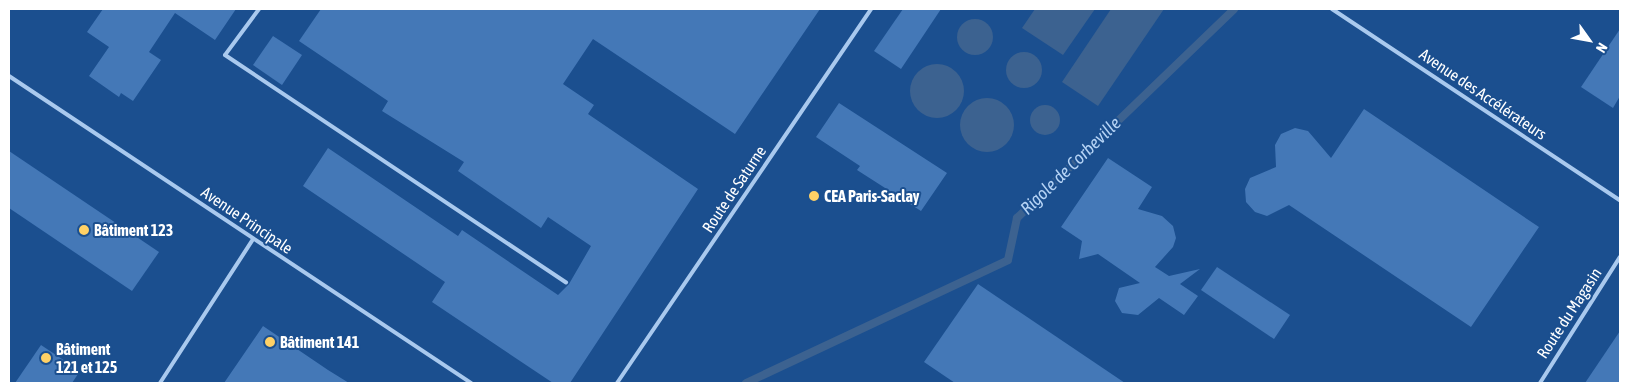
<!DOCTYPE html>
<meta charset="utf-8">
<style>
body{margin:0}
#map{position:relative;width:1629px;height:392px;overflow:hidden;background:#1b4f8f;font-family:"Asap Condensed",sans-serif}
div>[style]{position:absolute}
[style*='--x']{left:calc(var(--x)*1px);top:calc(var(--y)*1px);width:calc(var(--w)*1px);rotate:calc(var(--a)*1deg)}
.water>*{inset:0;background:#3c6290}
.round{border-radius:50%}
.stream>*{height:8px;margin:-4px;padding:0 4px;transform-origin:4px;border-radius:4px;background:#3c6290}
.building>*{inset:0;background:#4478b7}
.lane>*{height:4px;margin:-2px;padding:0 2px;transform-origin:2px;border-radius:2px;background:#a9c9ee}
.dots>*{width:14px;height:14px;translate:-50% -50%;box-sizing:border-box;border:2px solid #1b4f8f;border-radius:50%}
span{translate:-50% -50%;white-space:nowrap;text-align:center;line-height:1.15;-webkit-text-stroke:4px #1b4f8f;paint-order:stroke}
.street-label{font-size:16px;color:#fff}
.poi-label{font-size:16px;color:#fff;font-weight:700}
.left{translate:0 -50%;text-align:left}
.water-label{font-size:18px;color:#b5d3f5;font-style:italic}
.frame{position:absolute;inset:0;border:10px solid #fff;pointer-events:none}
.north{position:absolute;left:1564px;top:15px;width:50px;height:50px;-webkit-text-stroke:4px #1b4f8f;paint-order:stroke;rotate:122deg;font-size:14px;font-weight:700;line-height:20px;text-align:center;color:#fff}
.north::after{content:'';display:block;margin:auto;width:18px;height:22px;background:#fff;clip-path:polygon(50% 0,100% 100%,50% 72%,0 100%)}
</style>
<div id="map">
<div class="water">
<i style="clip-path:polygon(1035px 9px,1095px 9px,1063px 55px,1022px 28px)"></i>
<i style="clip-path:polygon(1111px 9px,1164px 9px,1098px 106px,1062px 82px)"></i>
<i class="round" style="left:957px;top:19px;width:36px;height:36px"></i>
<i class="round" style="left:1006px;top:52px;width:36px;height:36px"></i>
<i class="round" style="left:910px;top:64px;width:54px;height:54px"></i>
<i class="round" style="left:960px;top:98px;width:54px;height:54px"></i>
<i class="round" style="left:1030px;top:105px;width:30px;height:30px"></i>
</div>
<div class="stream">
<i style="--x:746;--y:383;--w:289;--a:-25.1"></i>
<i style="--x:1008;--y:260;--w:43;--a:-77.9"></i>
<i style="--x:1017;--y:218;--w:301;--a:-43.9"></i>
</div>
<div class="building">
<i style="clip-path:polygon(103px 9px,236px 9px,215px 40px,175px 13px,149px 52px,161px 60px,133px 101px,121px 93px,119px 97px,89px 76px,109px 47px,87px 32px)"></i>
<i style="clip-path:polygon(321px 9px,820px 9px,735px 134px,593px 39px,563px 84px,594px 105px,588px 114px,698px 189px,570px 383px,553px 383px,432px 302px,445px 282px,303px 186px,328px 148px,458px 236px,462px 230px,558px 295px,569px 284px,591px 246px,548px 217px,541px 228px,458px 171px,464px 162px,382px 111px,388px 101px,299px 41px)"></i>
<i style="clip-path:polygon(903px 9px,941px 9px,901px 69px,874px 51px)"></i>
<i style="clip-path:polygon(1620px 29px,1620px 96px,1613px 108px,1581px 87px)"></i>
<i style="clip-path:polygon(273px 36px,302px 55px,282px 85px,253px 65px)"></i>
<i style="clip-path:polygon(839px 103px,947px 173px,921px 211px,857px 170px,860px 166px,816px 137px)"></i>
<i style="clip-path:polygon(1364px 109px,1539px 227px,1471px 327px,1289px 205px,1267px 216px,1255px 212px,1246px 202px,1245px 189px,1250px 178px,1276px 167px,1275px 145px,1281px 134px,1295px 128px,1308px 131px,1331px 158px)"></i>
<i style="clip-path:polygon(9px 151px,159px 252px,132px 291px,9px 208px)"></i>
<i style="clip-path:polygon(1108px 158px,1152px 187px,1138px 209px,1162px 216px,1173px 226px,1176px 238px,1173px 247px,1155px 267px,1169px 276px,1200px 269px,1180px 284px,1198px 296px,1184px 315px,1159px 298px,1138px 315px,1122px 313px,1115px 301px,1119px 288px,1140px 283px,1098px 254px,1079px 259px,1082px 241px,1061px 227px)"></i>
<i style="clip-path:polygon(1217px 267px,1290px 315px,1274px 339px,1201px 290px)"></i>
<i style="clip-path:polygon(978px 284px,1125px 383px,955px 383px,924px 362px)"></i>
<i style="clip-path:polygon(263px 326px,328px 370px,349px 383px,224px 383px)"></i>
<i style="clip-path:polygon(1620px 331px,1620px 383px,1585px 383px)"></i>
<i style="clip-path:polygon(41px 345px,80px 371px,72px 383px,15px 383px)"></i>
</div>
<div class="lane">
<i style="--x:259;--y:9;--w:57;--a:126.5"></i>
<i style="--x:225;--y:55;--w:410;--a:33.7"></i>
<i style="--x:1332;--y:9;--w:346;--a:33.6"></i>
<i style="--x:9;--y:76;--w:555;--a:33.6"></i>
<i style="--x:160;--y:383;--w:171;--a:-57.1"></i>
<i style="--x:617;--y:383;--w:452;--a:-55.8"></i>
<i style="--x:1540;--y:383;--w:149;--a:-57.6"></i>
</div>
<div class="dots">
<i style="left:814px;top:196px;background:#ffd166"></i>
<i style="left:84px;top:230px;background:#ffd166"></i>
<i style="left:270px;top:342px;background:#ffd166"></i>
<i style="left:46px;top:358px;background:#ffd166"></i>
</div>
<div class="street-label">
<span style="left:1483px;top:94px;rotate:34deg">Avenue des Accélérateurs</span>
<span style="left:734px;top:189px;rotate:-56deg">Route de Saturne</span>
<span style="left:247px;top:220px;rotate:34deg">Avenue Principale</span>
<span style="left:1569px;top:313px;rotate:-57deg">Route du Magasin</span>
</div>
<div class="poi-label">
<span class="left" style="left:824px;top:196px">CEA Paris-Saclay</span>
<span class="left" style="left:94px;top:230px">Bâtiment 123</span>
<span class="left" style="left:280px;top:342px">Bâtiment 141</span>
<span class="left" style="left:56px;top:358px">Bâtiment<br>121 et 125</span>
</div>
<div class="water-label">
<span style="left:1071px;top:166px;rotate:-44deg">Rigole de Corbeville</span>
</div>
<div class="frame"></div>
<div class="north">N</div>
</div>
